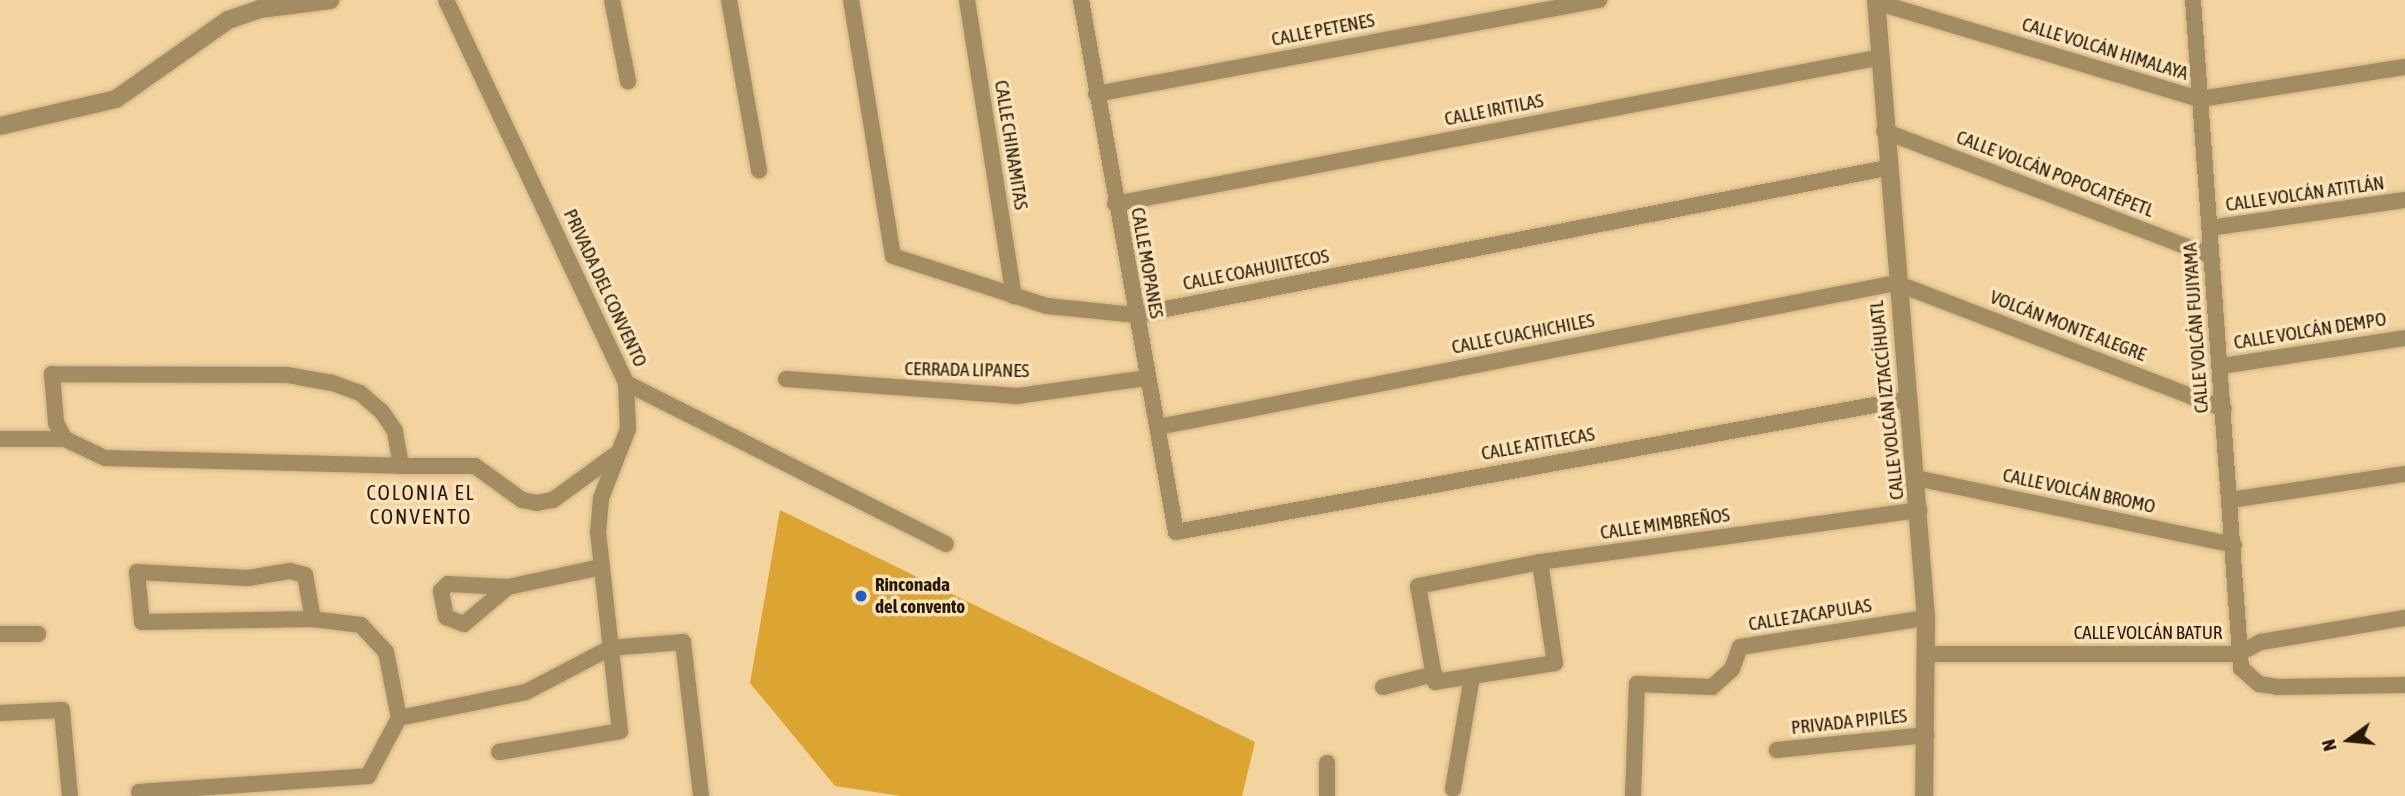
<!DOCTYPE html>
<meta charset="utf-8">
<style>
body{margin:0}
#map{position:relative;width:2405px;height:796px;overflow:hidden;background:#f3d49f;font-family:"Asap Condensed",sans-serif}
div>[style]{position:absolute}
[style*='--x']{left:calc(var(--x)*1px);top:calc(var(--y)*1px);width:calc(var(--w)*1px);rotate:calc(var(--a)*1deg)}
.building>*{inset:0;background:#dca430}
.roads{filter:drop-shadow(0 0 2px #ceb383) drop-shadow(0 0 2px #ceb383)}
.minor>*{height:16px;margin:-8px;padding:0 8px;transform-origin:8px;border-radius:8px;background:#a38b62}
.tertiary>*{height:18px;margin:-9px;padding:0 9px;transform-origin:9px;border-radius:9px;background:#a38b62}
.dots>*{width:19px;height:19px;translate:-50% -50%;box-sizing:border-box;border:4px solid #fbe2b8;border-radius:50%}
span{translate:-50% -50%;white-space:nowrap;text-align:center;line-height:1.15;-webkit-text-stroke:7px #fbe2b8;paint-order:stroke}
.street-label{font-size:19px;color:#251a05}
.poi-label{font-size:19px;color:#251a05;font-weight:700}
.left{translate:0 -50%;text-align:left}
.neighbourhood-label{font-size:21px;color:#251a05;letter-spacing:2px}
.north{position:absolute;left:2314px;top:705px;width:70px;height:70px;-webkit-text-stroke:5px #fbe2b8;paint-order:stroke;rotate:255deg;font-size:19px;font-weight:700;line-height:28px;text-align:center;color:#251a05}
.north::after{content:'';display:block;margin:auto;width:24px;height:32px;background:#251a05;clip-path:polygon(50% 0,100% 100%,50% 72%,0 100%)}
</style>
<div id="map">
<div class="building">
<i style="clip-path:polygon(780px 510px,1255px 742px,1242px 796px,901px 796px,835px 786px,750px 683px)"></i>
</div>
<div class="roads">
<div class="minor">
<i style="--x:446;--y:0;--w:423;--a:64.8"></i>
<i style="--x:626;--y:383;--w:358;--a:26.7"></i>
<i style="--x:612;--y:0;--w:83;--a:78.8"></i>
<i style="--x:729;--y:0;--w:173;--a:80"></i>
<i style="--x:851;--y:0;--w:259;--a:80.7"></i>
<i style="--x:893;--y:256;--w:162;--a:18"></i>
<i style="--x:1047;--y:306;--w:88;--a:5.8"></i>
<i style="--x:1135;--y:315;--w:765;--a:-11.07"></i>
<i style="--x:967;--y:0;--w:300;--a:81"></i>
<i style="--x:1081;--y:0;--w:540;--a:79.88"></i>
<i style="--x:1176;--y:532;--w:743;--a:-10.31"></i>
<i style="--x:2193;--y:0;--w:670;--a:85.89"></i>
<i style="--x:2241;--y:668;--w:24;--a:42"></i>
<i style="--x:2259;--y:684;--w:19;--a:9"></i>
<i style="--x:2278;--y:687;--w:127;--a:-0.9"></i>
<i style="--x:1876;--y:2;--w:338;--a:16.7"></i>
<i style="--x:2200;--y:99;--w:207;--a:-8.9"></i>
<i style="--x:1096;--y:94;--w:512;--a:-10.59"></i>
<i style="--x:1884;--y:131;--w:350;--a:20.9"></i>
<i style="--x:1115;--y:204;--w:780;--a:-10.86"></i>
<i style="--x:2210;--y:228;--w:197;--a:-8.2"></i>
<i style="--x:2222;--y:366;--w:185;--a:-8.7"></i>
<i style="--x:786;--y:379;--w:232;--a:4.2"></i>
<i style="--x:1017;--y:396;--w:131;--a:-7.9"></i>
<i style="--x:1158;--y:427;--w:752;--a:-11.04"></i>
<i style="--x:1896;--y:283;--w:351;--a:21"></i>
<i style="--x:0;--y:439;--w:65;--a:0"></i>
<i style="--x:401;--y:466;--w:36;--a:-100"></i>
<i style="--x:395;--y:431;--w:23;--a:-124"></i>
<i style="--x:382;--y:412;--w:29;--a:-139"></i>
<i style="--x:360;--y:393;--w:30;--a:-160"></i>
<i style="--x:332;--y:383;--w:46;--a:-169.9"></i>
<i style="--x:287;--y:375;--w:235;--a:-179.8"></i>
<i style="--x:52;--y:374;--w:49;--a:85.3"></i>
<i style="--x:56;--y:423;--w:18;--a:61"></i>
<i style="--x:65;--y:439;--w:44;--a:25.4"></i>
<i style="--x:105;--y:458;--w:296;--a:1.5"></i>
<i style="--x:401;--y:466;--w:74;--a:0"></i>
<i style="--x:475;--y:466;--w:58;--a:35.9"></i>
<i style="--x:522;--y:500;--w:15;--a:11"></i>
<i style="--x:537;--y:503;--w:16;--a:-11"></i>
<i style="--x:553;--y:500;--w:77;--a:-36"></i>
<i style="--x:1916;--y:478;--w:325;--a:11.9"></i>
<i style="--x:2230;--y:500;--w:177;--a:-8.5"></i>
<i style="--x:1540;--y:562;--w:102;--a:81.6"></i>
<i style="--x:1555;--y:663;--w:121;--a:171"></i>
<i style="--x:1435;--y:682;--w:97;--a:-100"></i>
<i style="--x:1418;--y:586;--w:124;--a:-11.1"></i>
<i style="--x:1540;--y:562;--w:383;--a:-7.8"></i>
<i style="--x:508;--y:587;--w:57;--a:139.9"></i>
<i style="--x:464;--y:624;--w:19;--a:-159"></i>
<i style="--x:446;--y:617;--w:26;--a:-101"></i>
<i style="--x:441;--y:591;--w:10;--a:-45"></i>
<i style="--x:448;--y:584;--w:60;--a:2.9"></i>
<i style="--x:508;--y:587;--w:95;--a:-12.1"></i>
<i style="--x:0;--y:634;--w:38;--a:0"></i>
<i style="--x:1928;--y:654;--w:310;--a:0"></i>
<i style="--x:2238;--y:654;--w:26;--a:-28"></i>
<i style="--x:2261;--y:642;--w:146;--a:-9.5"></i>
<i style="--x:1383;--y:687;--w:53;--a:-14.3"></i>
<i style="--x:0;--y:713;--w:62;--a:-2.8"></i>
<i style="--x:62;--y:710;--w:86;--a:84.7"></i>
<i style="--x:399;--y:718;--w:130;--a:-11.6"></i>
<i style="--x:526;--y:692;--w:95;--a:-27.6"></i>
<i style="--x:610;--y:648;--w:73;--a:-4.7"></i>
<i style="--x:683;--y:642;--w:155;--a:83.3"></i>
<i style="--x:1777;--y:750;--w:150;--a:-5.7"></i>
<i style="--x:499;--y:752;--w:123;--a:-9.8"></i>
<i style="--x:620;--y:731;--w:199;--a:-96.3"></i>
<i style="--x:598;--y:533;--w:35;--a:-85"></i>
<i style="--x:601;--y:498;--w:74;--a:-68.6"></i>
<i style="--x:628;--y:429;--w:46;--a:-92.5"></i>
<i style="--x:1327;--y:763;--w:33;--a:90"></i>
<i style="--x:1453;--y:789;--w:114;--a:-80.4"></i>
<i style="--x:139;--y:792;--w:230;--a:-4"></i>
<i style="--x:368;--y:776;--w:66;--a:-61.9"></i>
<i style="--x:399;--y:718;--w:67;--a:-101.1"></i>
<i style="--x:386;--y:652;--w:37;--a:-133"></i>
<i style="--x:361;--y:625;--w:48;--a:-172.9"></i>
<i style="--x:313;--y:619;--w:171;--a:179"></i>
<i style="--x:142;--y:622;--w:50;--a:-95.7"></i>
<i style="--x:137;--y:572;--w:111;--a:3.1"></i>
<i style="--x:248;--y:578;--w:43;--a:-9.5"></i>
<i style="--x:290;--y:571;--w:16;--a:15"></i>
<i style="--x:305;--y:575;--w:45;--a:79.7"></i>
<i style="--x:1633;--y:796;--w:112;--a:-88"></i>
<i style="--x:1637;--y:684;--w:75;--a:2.3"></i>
<i style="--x:1712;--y:687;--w:27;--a:-42"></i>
<i style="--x:1732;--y:669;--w:23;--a:-70"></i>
<i style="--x:1740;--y:647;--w:188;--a:-8.9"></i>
</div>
<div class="tertiary">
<i style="--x:1876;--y:0;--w:620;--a:85.37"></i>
<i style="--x:1926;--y:618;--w:178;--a:90.6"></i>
<i style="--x:0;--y:126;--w:119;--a:-13.1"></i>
<i style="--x:116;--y:99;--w:137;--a:-35.2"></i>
<i style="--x:228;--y:20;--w:34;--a:-19"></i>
<i style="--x:260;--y:9;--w:71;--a:-7.3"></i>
</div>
</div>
<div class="dots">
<i style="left:861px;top:596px;background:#1f5cc8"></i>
</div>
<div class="street-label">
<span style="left:1323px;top:30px;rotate:-11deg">CALLE PETENES</span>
<span style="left:2105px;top:49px;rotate:17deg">CALLE VOLCÁN HIMALAYA</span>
<span style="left:1494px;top:110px;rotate:-11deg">CALLE IRITILAS</span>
<span style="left:1011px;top:145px;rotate:81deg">CALLE CHINAMITAS</span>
<span style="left:2055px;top:174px;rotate:21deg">CALLE VOLCÁN POPOCATÉPETL</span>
<span style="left:2305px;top:194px;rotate:-8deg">CALLE VOLCÁN ATITLÁN</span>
<span style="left:1147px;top:263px;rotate:80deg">CALLE MOPANES</span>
<span style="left:1256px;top:270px;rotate:-11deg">CALLE COAHUILTECOS</span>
<span style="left:605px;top:288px;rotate:65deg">PRIVADA DEL CONVENTO</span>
<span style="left:2068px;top:326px;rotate:21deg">VOLCÁN MONTE ALEGRE</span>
<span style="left:2196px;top:328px;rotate:-94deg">CALLE VOLCÁN FUJIYAMA</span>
<span style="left:2310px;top:331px;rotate:-9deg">CALLE VOLCÁN DEMPO</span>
<span style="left:1523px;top:334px;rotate:-11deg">CALLE CUACHICHILES</span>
<span style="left:967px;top:370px;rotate:1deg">CERRADA LIPANES</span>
<span style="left:1887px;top:400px;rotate:-96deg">CALLE VOLCÁN IZTACCÍHUATL</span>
<span style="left:1538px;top:444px;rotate:-10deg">CALLE ATITLECAS</span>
<span style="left:2079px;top:491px;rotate:12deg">CALLE VOLCÁN BROMO</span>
<span style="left:1665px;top:524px;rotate:-8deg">CALLE MIMBREÑOS</span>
<span style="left:1810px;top:615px;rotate:-9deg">CALLE ZACAPULAS</span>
<span style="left:2148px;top:633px">CALLE VOLCÁN BATUR</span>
<span style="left:1849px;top:722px;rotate:-6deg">PRIVADA PIPILES</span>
</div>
<div class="poi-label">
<span class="left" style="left:875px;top:596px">Rinconada<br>del convento</span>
</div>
<div class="neighbourhood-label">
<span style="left:421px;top:504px">COLONIA EL<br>CONVENTO</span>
</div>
<div class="north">N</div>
</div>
